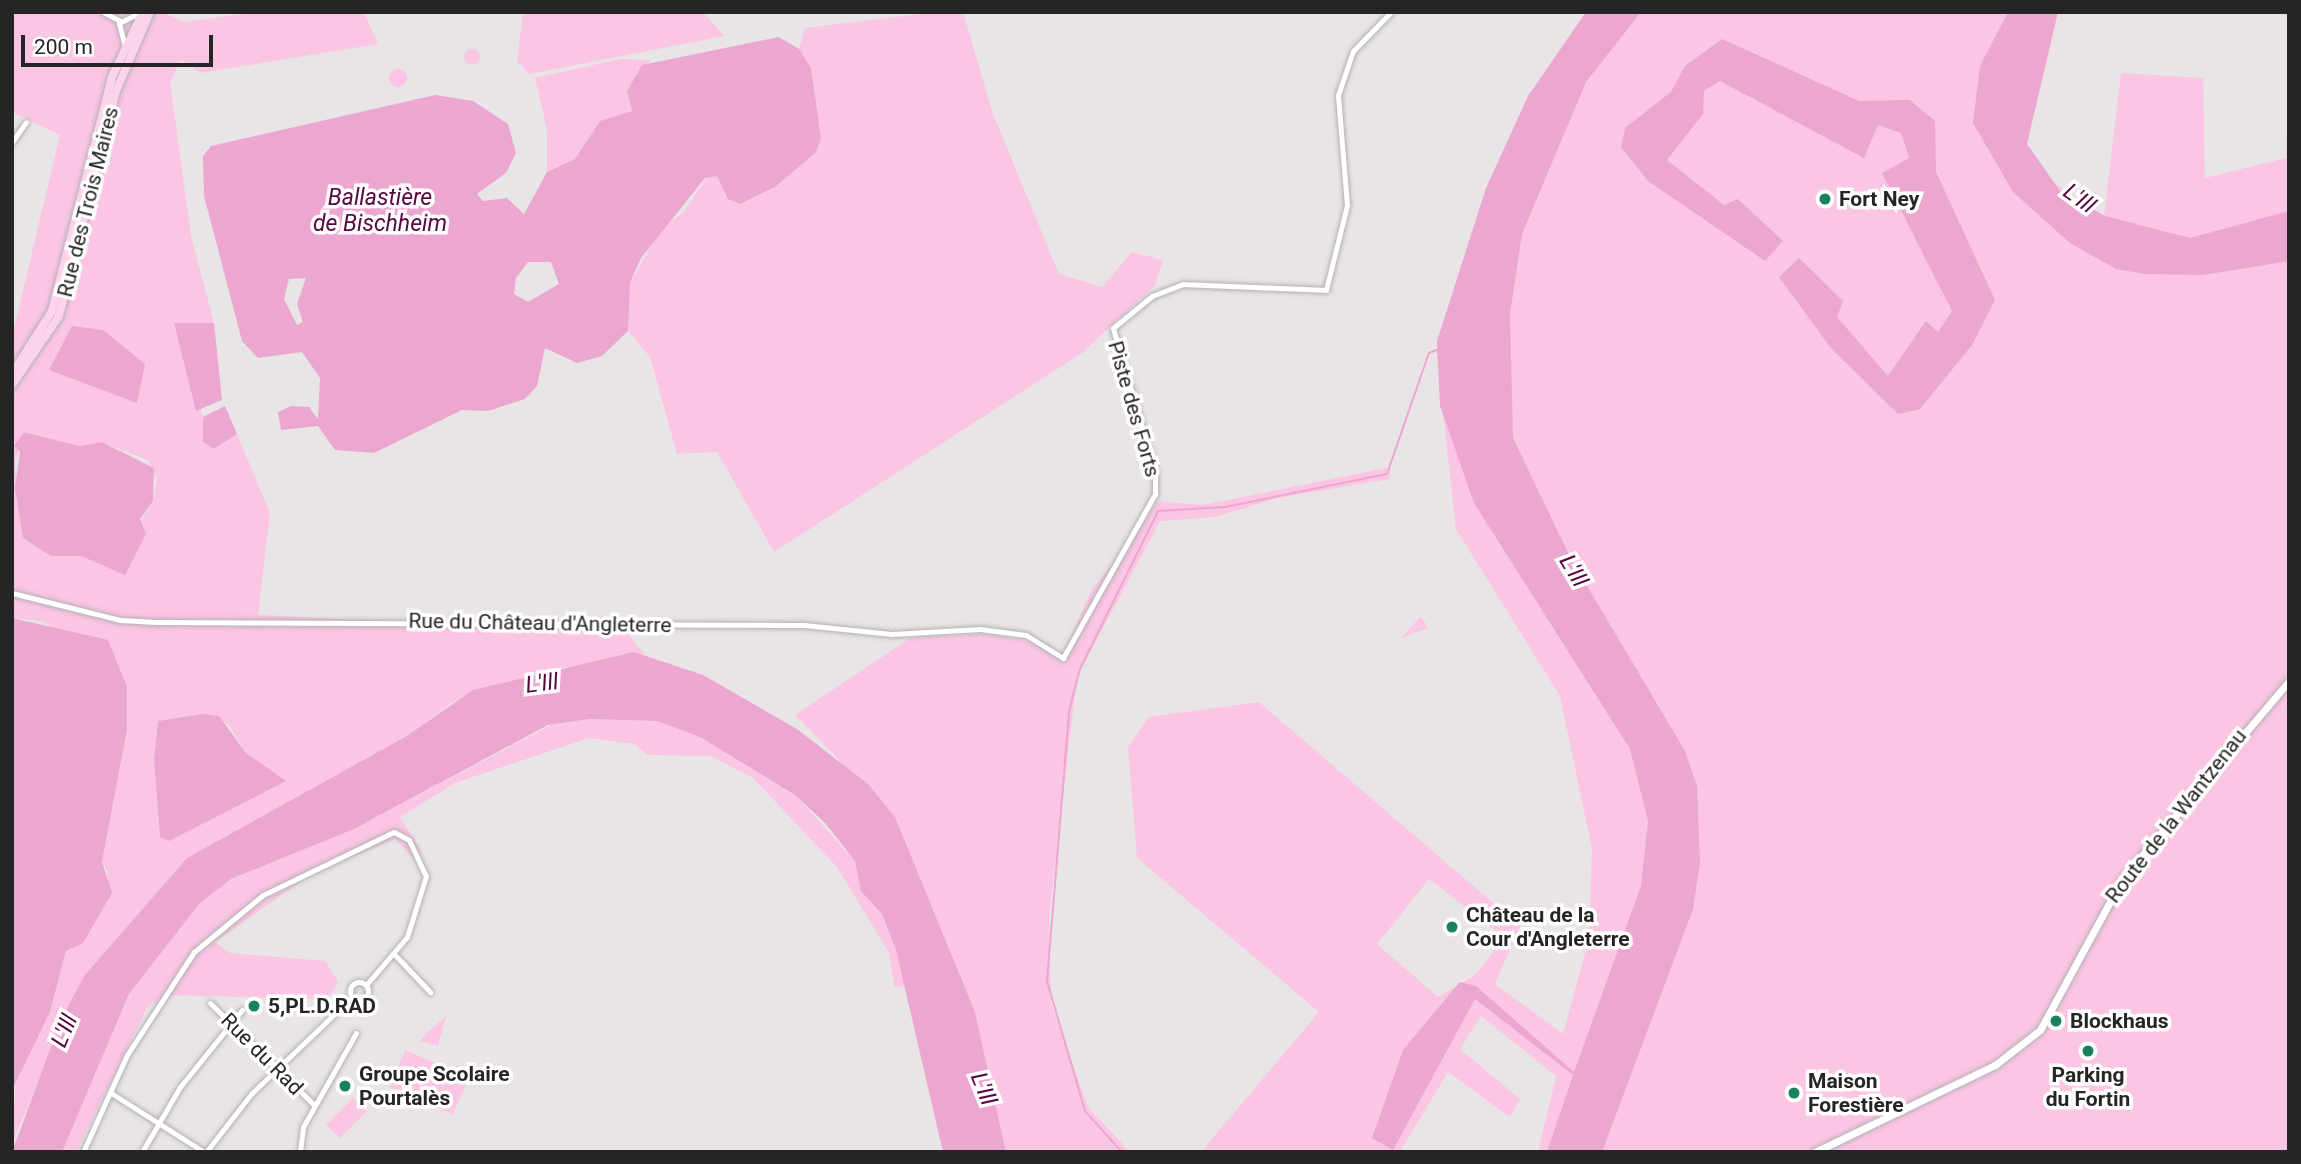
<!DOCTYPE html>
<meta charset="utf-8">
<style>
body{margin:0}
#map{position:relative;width:2301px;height:1164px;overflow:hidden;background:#e9e5e7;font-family:Roboto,sans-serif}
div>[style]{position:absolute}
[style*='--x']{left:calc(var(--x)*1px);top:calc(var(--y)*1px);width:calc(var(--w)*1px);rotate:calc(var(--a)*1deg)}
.green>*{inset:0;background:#fbc5e4}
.round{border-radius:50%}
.water>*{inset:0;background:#eba7cf}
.stream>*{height:2px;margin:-1px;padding:0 1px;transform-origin:1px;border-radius:1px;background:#eba7cf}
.roads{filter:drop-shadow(0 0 2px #b4b1b3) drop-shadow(0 0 2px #b4b1b3)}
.minor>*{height:5px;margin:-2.5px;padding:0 2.5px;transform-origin:2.5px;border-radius:2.5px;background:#fff}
.minor>.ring{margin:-2.5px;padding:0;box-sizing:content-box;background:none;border:5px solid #fff;border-radius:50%}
.secondary>*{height:7px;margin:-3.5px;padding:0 3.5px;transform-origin:3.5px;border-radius:3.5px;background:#fff}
.primary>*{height:8px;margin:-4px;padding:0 4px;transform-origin:4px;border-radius:4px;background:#fdd2eb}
.dots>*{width:19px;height:19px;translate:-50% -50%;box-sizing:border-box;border:4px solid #fff;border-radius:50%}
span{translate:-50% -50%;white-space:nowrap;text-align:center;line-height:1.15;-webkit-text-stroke:7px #fff;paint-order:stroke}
.poi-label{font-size:21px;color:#262526;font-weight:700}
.left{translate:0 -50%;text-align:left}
.street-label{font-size:21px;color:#262526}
.water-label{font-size:23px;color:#56053f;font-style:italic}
.frame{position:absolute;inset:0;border:14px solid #262526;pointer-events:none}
.scale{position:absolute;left:21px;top:35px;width:192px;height:32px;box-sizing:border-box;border:4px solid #262526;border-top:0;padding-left:9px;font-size:21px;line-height:24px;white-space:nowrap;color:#262526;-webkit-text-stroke:5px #fff;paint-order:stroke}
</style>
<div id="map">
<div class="green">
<i style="clip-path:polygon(evenodd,12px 12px,161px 12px,185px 22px,255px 12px,364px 12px,378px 44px,200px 73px,181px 60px,170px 82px,191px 236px,214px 323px,174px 323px,203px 417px,203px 442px,214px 449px,237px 434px,270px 513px,258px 615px,626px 632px,645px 654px,545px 671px,453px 702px,405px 737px,187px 858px,84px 976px,12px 1143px,16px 1073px,50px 1012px,66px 951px,108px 873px,102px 862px,127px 730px,127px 687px,43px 621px,12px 618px,12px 337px,60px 135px,12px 112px,12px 12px,25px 432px,80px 446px,102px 442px,148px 460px,157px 479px,153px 501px,112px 569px,81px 556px,51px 556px,23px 538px,15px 463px,25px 432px,12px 12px,202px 714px,229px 725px,246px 753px,285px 781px,169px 841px,160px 836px,154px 759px,158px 721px,202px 714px)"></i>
<i style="clip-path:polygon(523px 12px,703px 12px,724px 36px,529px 74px,517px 61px)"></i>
<i style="clip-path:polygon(937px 12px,963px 12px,993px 114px,1059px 274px,1102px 287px,1132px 252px,1163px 260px,1155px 285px,1082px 353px,774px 552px,717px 452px,677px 454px,650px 357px,628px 331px,630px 283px,661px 229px,684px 212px,706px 178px,717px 175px,729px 194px,811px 68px,799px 49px,805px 28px)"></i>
<i style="clip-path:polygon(evenodd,1623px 12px,2058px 12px,2039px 64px,2027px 145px,2046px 178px,2104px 216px,2121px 73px,2203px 78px,2205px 178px,2286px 158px,2289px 88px,2289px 1152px,1538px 1152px,1556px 1076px,1481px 1016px,1460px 1049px,1520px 1099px,1510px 1117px,1448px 1072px,1400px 1152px,1201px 1152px,1319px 1012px,1137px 858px,1128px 747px,1149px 717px,1259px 702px,1520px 926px,1495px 984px,1563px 1034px,1589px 939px,1592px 849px,1560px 696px,1456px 529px,1436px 349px,1479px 344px,1498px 240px,1623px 12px,1429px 879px,1505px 938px,1475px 975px,1438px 997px,1377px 944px,1429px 879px)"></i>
<i class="round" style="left:464px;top:49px;width:16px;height:16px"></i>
<i style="clip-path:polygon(620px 59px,651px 60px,627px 91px,632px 111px,600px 121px,575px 159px,547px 172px,547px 129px,535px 78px)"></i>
<i class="round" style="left:389px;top:69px;width:18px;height:18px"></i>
<i style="clip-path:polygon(1391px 467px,1389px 479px,1278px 498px,1215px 517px,1160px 521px,1077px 677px,1049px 917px,1051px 1003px,1088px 1107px,1130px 1152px,1006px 1152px,975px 1012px,895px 817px,795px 715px,910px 638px,987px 634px,1033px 642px,1061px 659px,1092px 590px,1159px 501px,1202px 505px)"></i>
<i style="clip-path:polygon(1421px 616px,1428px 628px,1401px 638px)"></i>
<i style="clip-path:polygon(590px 719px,657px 721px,700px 737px,795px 795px,855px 861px,861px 890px,882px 914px,896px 950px,906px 987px,894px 986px,889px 953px,837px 867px,753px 778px,711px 756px,647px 755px,635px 744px,589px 738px,455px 783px,400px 817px,422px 852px,413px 858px,395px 839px,310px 875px,215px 942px,230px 953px,325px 961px,338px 981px,331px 995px,308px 999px,171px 995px,148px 1006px,76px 1152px,62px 1152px,129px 994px,200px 903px,231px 879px,354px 829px,551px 725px)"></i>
<i style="clip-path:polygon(446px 1016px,438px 1046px,420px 1041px,427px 1033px)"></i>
<i style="clip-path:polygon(405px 1050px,469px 1077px,453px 1114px,390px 1087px)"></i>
<i style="clip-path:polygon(353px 1098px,367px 1111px,340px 1138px,326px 1125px)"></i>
</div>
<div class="water">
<i style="clip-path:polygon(1586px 12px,1641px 12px,1586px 82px,1522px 234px,1510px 314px,1513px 438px,1571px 559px,1685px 751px,1697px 786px,1700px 862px,1693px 909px,1602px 1152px,1547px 1152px,1573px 1075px,1475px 999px,1393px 1150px,1372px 1138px,1403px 1050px,1460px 982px,1476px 986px,1574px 1072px,1641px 886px,1648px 821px,1630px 749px,1474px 503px,1440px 406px,1437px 341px,1486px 188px,1528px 96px)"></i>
<i style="clip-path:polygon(2008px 12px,2058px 12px,2027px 144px,2060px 191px,2105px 216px,2190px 238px,2289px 211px,2289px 261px,2203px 275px,2145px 274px,2116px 269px,2070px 243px,2013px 192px,1973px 123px,1980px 66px)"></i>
<i style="clip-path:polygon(evenodd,779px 37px,799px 49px,811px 68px,821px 139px,816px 152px,775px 187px,740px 204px,728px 199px,717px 176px,705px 178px,641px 258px,630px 283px,628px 331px,602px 356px,577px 363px,545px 348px,537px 386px,525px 399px,488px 411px,462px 410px,374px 453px,335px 450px,318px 426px,281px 430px,278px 412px,291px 406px,309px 407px,318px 419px,320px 378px,302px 352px,258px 358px,242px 341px,204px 196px,203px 156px,211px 146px,435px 95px,473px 101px,508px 124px,516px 153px,506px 173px,477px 194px,483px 201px,507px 198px,524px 214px,547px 172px,575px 159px,600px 121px,632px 111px,627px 91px,642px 65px,779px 37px,528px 262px,551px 262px,559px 284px,528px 302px,514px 294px,516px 278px,528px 262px,779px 37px,306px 278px,297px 304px,303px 322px,297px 325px,284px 299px,289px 279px,306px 278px)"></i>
<i style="clip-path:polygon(1722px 39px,1859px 101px,1910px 100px,1935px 121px,1936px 172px,1995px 300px,1972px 345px,1920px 409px,1898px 414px,1830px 347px,1779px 277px,1799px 258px,1843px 301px,1837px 317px,1888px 376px,1926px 321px,1938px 332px,1952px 311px,1882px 173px,1909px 158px,1901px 133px,1878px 125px,1864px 158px,1720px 81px,1704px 91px,1703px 114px,1667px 160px,1724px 205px,1738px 199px,1783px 241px,1765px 261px,1648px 181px,1621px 147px,1625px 128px,1671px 92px,1685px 66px)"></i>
<i style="clip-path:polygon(174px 323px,214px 323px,222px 400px,196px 411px)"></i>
<i style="clip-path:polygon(72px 326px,103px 330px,145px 364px,137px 403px,49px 370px)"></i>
<i style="clip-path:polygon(225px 406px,237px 434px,214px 449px,203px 442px,203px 417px)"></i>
<i style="clip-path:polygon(24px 432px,80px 446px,102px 442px,154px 468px,153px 501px,140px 519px,146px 534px,125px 575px,81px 556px,51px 556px,23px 538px,15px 488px,20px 451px,14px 446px)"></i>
<i style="clip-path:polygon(12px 618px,108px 640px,127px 687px,127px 730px,102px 862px,112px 893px,83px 943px,66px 951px,50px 1012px,12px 1090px)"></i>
<i style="clip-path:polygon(634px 652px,703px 675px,797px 729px,868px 784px,895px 817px,975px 1012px,1006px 1152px,943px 1152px,896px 950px,882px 914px,861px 891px,855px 861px,826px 824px,795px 795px,700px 737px,657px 721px,590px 719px,548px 725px,354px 829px,231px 879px,200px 903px,129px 994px,62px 1152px,12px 1152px,61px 1020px,84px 976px,187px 858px,405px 737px,473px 690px)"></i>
<i style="clip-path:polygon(202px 714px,219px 716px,246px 753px,286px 781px,169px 841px,160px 837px,154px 759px,158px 721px)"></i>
</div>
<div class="stream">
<i style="--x:1122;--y:1152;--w:55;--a:-132.1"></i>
<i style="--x:1085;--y:1111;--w:135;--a:-106.3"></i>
<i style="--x:1047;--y:981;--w:270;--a:-85.3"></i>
<i style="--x:1069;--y:712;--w:44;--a:-75.7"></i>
<i style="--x:1080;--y:669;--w:176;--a:-63.7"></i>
<i style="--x:1158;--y:511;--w:67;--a:-3.4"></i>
<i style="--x:1225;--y:507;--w:165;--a:-11.5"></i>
<i style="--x:1387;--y:474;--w:128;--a:-70.9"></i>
<i style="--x:1429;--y:353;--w:9;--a:-21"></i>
<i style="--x:1204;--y:1152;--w:52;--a:0"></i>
</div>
<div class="roads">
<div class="minor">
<i style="--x:103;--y:12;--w:18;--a:27"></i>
<i style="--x:119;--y:23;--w:25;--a:-27"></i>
<i style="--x:119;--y:23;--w:25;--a:76"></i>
<i style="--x:12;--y:142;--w:24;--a:-55"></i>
<i style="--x:12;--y:593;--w:111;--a:14"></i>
<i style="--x:120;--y:620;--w:36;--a:3"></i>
<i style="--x:156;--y:622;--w:648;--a:0.27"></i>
<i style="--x:804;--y:625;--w:88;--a:5.8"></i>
<i style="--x:892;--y:634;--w:88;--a:-3.3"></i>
<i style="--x:980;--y:629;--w:46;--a:7.4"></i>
<i style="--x:1026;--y:635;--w:44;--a:31.9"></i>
<i style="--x:1063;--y:658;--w:188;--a:-60.7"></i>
<i style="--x:1155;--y:494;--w:22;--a:-90"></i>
<i style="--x:1155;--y:472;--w:150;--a:-106.3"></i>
<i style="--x:1113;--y:328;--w:50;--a:-39.4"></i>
<i style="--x:1152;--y:296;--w:33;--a:-21"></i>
<i style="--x:1183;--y:284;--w:143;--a:2.4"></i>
<i style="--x:1326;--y:290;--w:88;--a:-76.1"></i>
<i style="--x:1347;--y:205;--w:110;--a:-94.7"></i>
<i style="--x:1338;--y:95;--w:46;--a:-71.2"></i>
<i style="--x:1353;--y:51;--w:54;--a:-45.7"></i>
<i style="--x:396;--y:956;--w:50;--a:46.6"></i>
<i class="ring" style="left:350px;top:982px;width:13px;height:13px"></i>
<i style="--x:210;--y:1003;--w:146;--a:44.4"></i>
<i style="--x:111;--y:1093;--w:110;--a:32.4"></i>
<i style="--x:83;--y:1152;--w:107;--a:-65.6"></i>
<i style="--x:127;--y:1055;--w:123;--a:-57"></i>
<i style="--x:194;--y:952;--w:89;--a:-39.6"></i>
<i style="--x:263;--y:895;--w:145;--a:-25.7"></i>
<i style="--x:394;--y:832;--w:17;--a:28"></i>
<i style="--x:409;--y:840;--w:40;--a:65"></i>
<i style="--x:426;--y:876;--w:64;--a:107.3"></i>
<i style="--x:407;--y:937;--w:63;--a:130.5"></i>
<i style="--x:142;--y:1152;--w:75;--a:-59.7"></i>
<i style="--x:180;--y:1087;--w:99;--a:-51.2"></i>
<i style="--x:206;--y:1152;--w:75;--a:-52.1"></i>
<i style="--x:252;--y:1093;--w:139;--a:-43.8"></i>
<i style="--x:300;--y:1152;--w:25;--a:-83"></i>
<i style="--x:303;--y:1127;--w:108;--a:-60.6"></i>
</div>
<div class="secondary">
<i style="--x:1815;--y:1152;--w:200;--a:-25.8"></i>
<i style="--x:1995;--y:1065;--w:57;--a:-37.9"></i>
<i style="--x:2040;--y:1030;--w:173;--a:-61.4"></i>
<i style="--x:2123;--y:878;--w:258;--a:-49.9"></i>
</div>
<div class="primary">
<i style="--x:12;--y:374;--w:75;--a:-57.6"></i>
<i style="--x:52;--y:311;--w:242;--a:-75.6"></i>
<i style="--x:112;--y:77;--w:72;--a:-64.5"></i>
<i style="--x:12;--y:385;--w:83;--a:-55.7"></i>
<i style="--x:59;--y:316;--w:232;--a:-75.8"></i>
<i style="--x:116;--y:91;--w:86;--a:-66.7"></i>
</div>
</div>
<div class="dots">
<i style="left:1825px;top:199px;background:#19815d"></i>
<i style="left:1452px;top:927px;background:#19815d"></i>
<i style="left:254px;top:1006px;background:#19815d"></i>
<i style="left:2056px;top:1021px;background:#19815d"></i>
<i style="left:2088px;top:1051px;background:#19815d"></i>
<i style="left:345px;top:1086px;background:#19815d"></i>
<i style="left:1794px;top:1093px;background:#19815d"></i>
</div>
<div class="poi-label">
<span class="left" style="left:1839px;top:199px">Fort Ney</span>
<span class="left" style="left:1466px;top:927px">Château de la<br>Cour d'Angleterre</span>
<span class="left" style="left:268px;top:1006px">5,PL.D.RAD</span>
<span class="left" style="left:2070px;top:1021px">Blockhaus</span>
<span class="left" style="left:359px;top:1086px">Groupe Scolaire<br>Pourtalès</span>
<span style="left:2088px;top:1087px">Parking<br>du Fortin</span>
<span class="left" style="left:1808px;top:1093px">Maison<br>Forestière</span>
</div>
<div class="street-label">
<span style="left:88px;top:202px;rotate:-76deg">Rue des Trois Maires</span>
<span style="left:1134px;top:409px;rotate:74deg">Piste des Forts</span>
<span style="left:540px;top:623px;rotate:1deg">Rue du Château d'Angleterre</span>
<span style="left:2176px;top:816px;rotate:-52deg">Route de la Wantzenau</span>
<span style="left:262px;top:1054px;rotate:45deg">Rue du Rad</span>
</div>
<div class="water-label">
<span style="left:380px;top:211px">Ballastière<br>de Bischheim</span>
<span style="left:2079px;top:199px;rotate:36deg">L'Ill</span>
<span style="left:1573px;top:571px;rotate:59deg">L'Ill</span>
<span style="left:542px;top:684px;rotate:-7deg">L'Ill</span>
<span style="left:65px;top:1031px;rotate:-67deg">L'Ill</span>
<span style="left:983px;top:1089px;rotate:68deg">L'Ill</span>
</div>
<div class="frame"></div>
<div class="scale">200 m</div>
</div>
